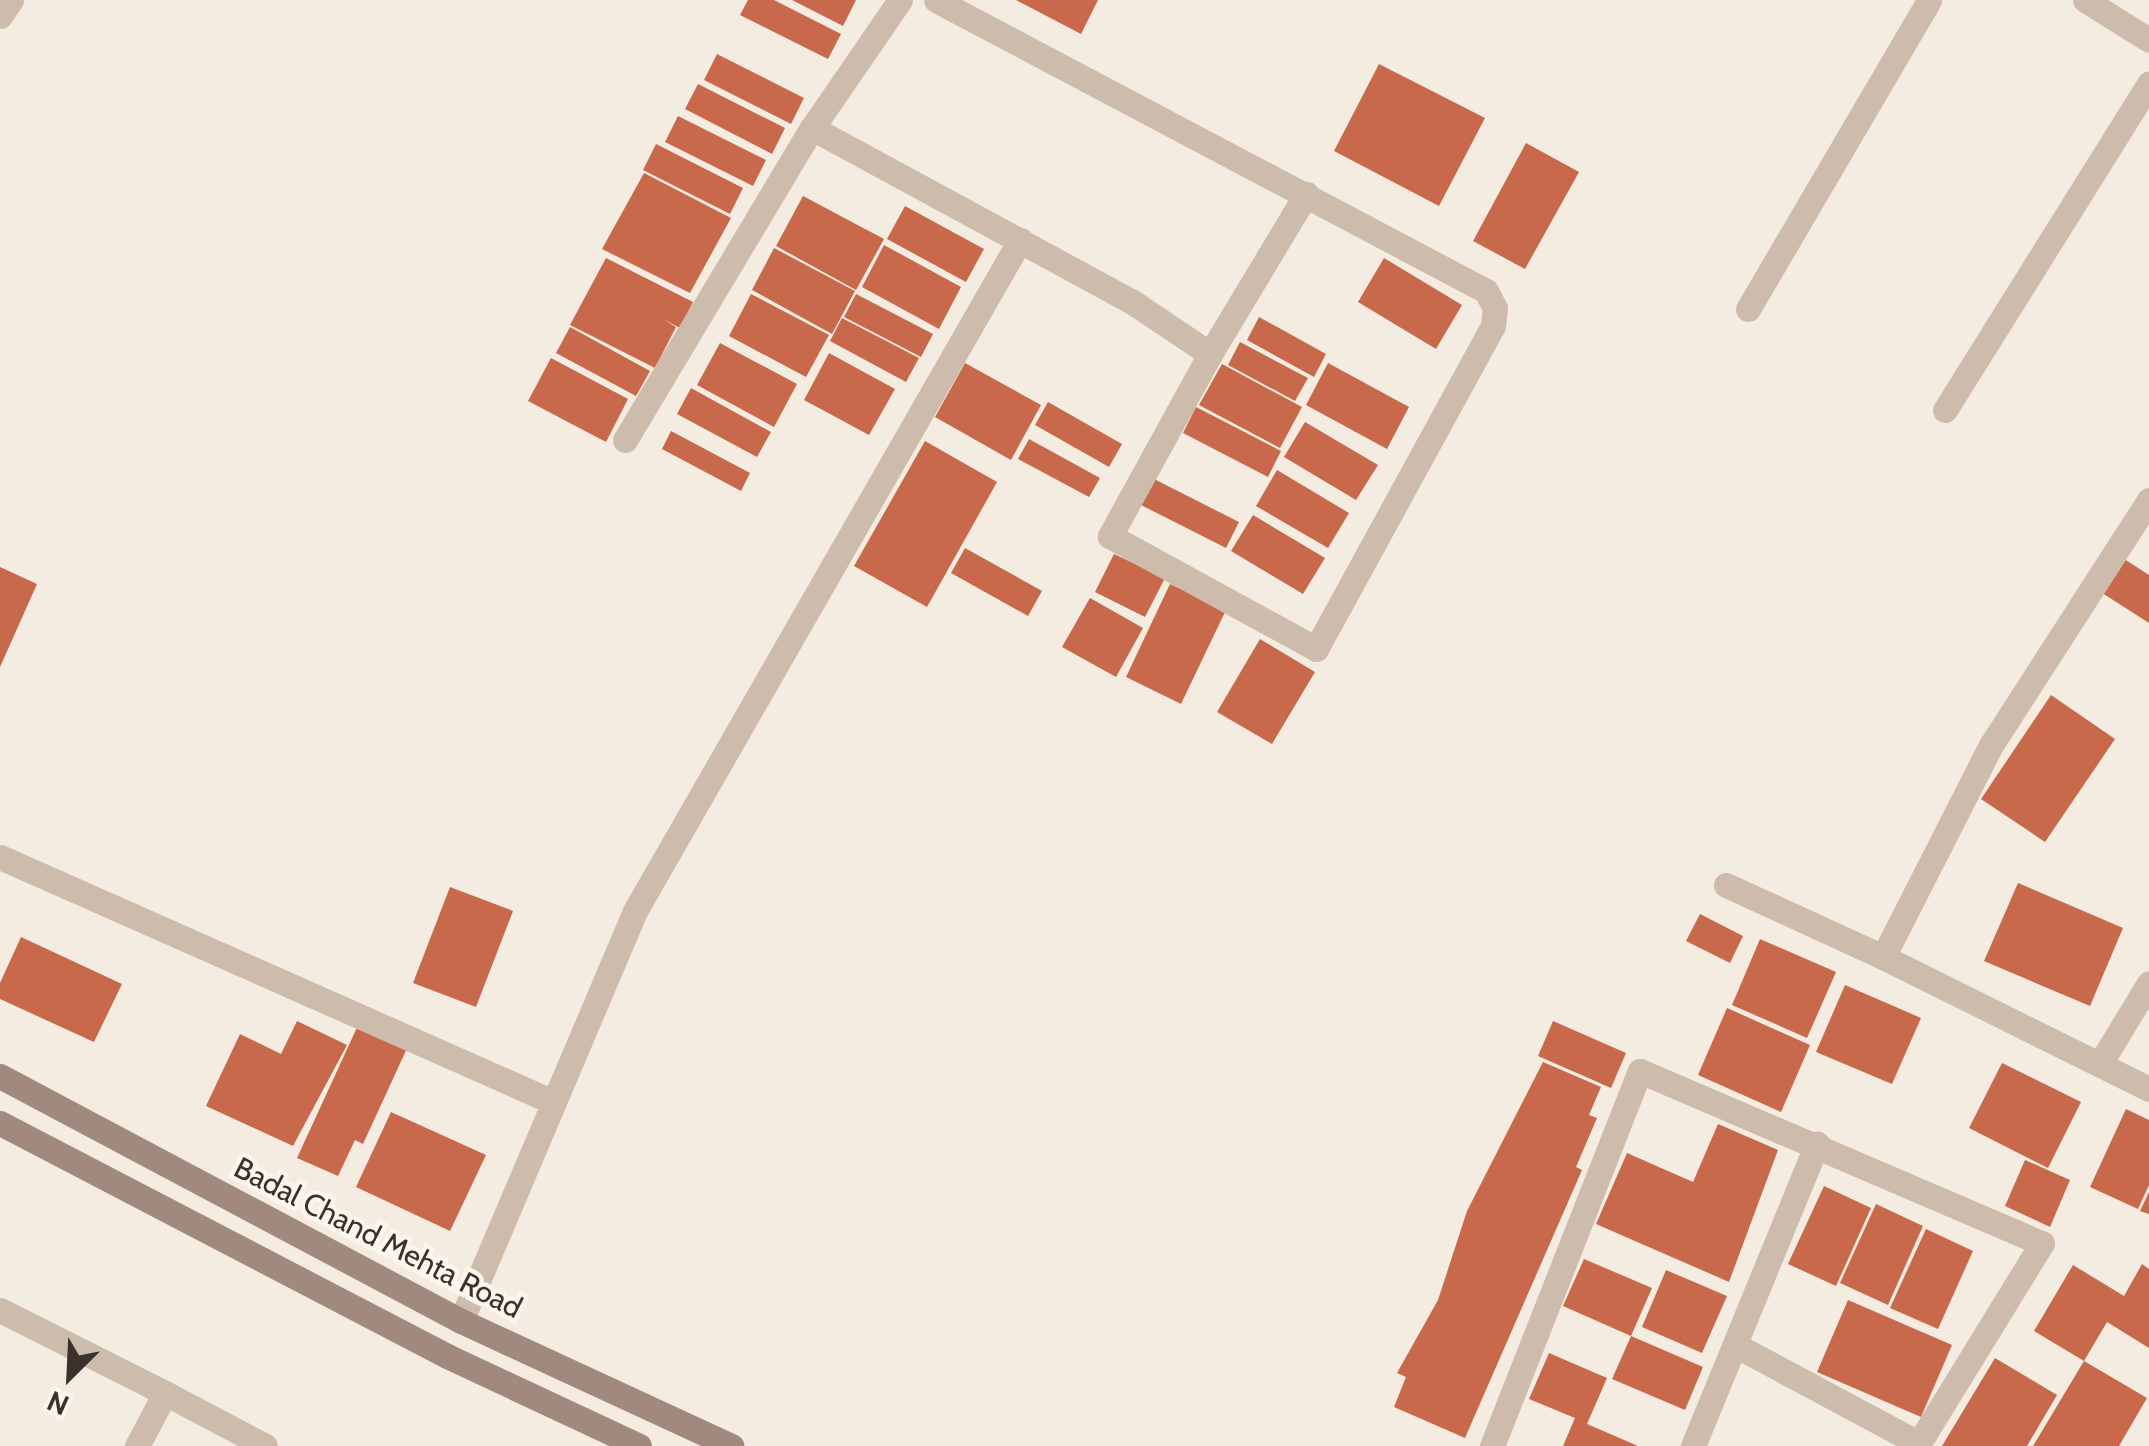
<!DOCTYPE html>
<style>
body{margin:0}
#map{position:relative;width:2149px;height:1446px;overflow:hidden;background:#f4ebe1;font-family:Cabin,sans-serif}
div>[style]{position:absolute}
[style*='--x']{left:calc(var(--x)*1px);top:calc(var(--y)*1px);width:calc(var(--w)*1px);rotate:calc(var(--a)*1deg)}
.building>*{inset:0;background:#c8694b}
.street>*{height:25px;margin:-12.5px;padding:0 12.5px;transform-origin:12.5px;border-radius:12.5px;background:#cdbbac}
.secondary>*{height:25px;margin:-12.5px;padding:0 12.5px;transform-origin:12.5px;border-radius:12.5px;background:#a18a7d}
span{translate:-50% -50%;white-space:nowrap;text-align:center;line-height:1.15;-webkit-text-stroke:9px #fbf5ee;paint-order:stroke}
.street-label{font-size:30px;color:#3b302b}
.north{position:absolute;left:20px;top:1326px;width:100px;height:100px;-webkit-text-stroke:8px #fbf5ee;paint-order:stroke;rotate:204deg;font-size:28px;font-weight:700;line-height:40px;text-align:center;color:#3b302b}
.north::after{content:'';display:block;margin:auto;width:35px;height:45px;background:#3b302b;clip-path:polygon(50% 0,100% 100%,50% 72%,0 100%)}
</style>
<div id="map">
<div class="building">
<i style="clip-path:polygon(748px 0,774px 0,841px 34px,828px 59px,740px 15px)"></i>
<i style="clip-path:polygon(792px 0,856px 0,843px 26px)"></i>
<i style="clip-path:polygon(1016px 0,1098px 0,1081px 34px)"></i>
<i style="clip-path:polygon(717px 54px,804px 98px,791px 124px,704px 80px)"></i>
<i style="clip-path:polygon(1379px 64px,1485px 118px,1439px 206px,1334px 151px)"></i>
<i style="clip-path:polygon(698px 84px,785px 128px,772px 154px,685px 109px)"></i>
<i style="clip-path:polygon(678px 116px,766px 160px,753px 186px,665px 142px)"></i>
<i style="clip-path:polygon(1526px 143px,1579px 172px,1525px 269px,1473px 241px)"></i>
<i style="clip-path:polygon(656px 144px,743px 188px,730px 214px,643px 170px)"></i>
<i style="clip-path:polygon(644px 173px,731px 218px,690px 293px,602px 249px)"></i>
<i style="clip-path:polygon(803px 196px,884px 239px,856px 290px,776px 246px)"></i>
<i style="clip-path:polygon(905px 206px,984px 249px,966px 282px,887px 239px)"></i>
<i style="clip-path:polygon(884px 245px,961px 287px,939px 329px,862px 287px)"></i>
<i style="clip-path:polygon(774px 248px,855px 291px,832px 334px,752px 290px)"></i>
<i style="clip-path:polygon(606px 258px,693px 302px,680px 328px,663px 319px,676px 327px,655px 368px,570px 325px)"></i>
<i style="clip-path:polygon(1384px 258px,1462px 305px,1436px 349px,1358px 302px)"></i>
<i style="clip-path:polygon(751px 294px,829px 335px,806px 377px,729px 336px)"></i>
<i style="clip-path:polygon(856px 294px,933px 334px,921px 357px,844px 317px)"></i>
<i style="clip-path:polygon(1259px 317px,1326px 354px,1314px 377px,1247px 340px)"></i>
<i style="clip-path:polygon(842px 318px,919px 358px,906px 382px,830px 341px)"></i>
<i style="clip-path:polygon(570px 327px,650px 371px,636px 396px,556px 353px)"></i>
<i style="clip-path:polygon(1240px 342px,1308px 378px,1295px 401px,1228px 365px)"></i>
<i style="clip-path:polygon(720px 343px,797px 384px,774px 427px,697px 385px)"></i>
<i style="clip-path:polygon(829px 353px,895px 389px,869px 435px,804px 400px)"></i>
<i style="clip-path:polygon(551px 358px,628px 399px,606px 442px,528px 401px)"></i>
<i style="clip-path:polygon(965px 363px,1041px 405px,1011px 460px,935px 417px)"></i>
<i style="clip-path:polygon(1328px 363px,1409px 407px,1387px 449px,1306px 405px)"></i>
<i style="clip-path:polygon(1222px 364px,1302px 407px,1280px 448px,1199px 405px)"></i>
<i style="clip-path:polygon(691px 388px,771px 432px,757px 457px,677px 414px)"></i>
<i style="clip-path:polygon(1048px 402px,1122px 444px,1109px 467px,1035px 425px)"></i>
<i style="clip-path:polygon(1196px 407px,1281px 451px,1268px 477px,1183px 433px)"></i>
<i style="clip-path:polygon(1305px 422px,1378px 465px,1356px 500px,1284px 457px)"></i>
<i style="clip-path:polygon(671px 431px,750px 473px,741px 491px,662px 449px)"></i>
<i style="clip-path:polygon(1029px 439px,1100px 478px,1089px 497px,1018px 459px)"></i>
<i style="clip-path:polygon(925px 441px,997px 482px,927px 607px,854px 566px)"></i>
<i style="clip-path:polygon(1277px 470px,1349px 513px,1328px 548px,1256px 506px)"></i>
<i style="clip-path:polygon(1152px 478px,1239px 522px,1226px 548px,1139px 504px)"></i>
<i style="clip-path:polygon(1253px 515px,1325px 558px,1303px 594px,1231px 551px)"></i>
<i style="clip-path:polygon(965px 548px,1042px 591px,1028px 616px,951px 573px)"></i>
<i style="clip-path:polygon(1114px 554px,1165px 578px,1145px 617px,1095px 592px)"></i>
<i style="clip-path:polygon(2121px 557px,2149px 575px,2149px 623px,2099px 591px)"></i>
<i style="clip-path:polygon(0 567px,37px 584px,0 667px)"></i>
<i style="clip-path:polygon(1170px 584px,1226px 610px,1181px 704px,1126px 677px)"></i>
<i style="clip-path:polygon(1090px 598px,1143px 628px,1116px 677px,1062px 647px)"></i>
<i style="clip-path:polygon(1260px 639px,1315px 672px,1272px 744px,1217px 712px)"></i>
<i style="clip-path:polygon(2051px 695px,2115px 739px,2045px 842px,1981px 799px)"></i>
<i style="clip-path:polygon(2018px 883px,2123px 928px,2090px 1006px,1984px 961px)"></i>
<i style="clip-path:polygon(450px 887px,513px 911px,476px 1007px,413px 983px)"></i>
<i style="clip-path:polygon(1700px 914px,1743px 936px,1730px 963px,1686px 941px)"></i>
<i style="clip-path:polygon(21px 937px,122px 984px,94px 1042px,0 999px,0 983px)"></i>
<i style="clip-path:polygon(1760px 939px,1836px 972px,1807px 1038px,1732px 1005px)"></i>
<i style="clip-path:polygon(1845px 985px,1921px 1018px,1892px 1084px,1816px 1052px)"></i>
<i style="clip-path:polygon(1727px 1008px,1810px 1045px,1781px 1112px,1698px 1075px)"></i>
<i style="clip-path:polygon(297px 1021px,347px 1045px,293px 1146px,206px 1106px,240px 1034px,281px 1054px)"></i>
<i style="clip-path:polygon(360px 1021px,409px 1044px,363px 1144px,355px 1140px,338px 1176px,297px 1158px)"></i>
<i style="clip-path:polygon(1553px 1021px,1626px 1053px,1611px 1088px,1538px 1056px)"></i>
<i style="clip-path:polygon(1543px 1062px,1601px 1087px,1589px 1115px,1597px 1118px,1576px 1167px,1582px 1170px,1465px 1438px,1394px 1407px,1406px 1377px,1397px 1373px,1438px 1300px,1467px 1211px)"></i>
<i style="clip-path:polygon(2002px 1063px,2081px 1102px,2048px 1168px,1969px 1128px)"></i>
<i style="clip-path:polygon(2126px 1109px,2149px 1120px,2149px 1185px,2138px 1209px,2090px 1187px)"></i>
<i style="clip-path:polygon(391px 1112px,486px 1155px,450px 1231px,356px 1187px)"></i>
<i style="clip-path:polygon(1718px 1124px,1778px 1150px,1729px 1282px,1596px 1224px,1627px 1153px,1693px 1182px)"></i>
<i style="clip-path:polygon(2025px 1160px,2070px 1180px,2050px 1227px,2005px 1206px)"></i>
<i style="clip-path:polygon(1824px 1186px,1871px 1208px,1836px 1286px,1788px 1264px)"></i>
<i style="clip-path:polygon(2149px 1192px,2149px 1214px,2140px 1211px)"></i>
<i style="clip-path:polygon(1876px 1204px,1923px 1226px,1888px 1305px,1840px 1283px)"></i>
<i style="clip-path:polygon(1926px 1229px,1973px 1251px,1938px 1329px,1890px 1308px)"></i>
<i style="clip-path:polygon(1584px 1259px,1652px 1288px,1631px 1336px,1563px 1306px)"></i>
<i style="clip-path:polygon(2142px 1264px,2149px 1269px,2149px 1348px,2107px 1322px,2084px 1361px,2147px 1398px,2119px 1446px,2033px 1446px,2084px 1361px,2034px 1331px,2073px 1265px,2124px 1296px)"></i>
<i style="clip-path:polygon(1666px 1270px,1727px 1296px,1702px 1353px,1642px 1327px)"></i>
<i style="clip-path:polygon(1848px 1300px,1952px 1345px,1921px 1417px,1817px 1372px)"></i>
<i style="clip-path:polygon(1631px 1336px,1703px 1367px,1685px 1410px,1612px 1379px)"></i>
<i style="clip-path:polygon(1549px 1353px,1607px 1378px,1587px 1424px,1638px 1446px,1563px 1446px,1575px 1418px,1529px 1399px)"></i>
<i style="clip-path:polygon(1995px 1358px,2057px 1395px,2027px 1446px,1942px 1446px)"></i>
</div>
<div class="street">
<i style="--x:900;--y:0;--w:155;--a:124.5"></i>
<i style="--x:812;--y:128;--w:363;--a:28.5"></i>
<i style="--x:1131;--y:301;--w:95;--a:33.9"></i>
<i style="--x:1210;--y:354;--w:208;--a:118.8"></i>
<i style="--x:1110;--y:536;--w:235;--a:28.7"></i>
<i style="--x:1316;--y:649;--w:368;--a:-61.3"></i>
<i style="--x:1493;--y:326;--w:18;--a:-84"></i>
<i style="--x:1495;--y:308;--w:19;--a:-118"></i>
<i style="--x:1486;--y:291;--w:622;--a:-152.12"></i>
<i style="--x:2085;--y:0;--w:75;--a:32"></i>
<i style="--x:0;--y:16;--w:19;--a:-55"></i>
<i style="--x:1748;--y:309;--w:358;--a:-59.6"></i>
<i style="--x:1210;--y:354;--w:187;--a:-59"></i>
<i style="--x:1945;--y:410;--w:385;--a:-58"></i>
<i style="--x:625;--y:440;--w:364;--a:-59.1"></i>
<i style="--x:2149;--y:500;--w:292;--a:122.8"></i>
<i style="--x:1991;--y:745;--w:238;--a:117"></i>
<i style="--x:1883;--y:957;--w:297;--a:26.4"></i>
<i style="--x:0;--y:857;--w:603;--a:23.89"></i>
<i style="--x:1726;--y:885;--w:173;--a:24.6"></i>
<i style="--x:2101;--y:1062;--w:92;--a:-58.7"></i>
<i style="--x:0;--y:1310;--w:185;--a:26.7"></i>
<i style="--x:165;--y:1393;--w:60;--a:117.8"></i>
<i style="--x:461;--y:1321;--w:445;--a:-67"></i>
<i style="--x:635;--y:911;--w:774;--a:-60.15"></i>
<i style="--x:1737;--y:1346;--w:205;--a:28.2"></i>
<i style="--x:165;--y:1393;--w:113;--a:27.9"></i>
<i style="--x:1492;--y:1446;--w:403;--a:-68.5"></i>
<i style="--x:1640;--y:1071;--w:437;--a:23.2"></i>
<i style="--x:2042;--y:1243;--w:238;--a:121.6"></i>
<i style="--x:1693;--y:1446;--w:327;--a:-67.7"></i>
</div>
<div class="secondary">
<i style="--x:0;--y:1076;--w:522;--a:27.99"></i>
<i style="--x:461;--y:1321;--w:298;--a:24.8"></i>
<i style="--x:0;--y:1123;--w:504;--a:27.53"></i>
<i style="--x:447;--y:1356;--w:212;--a:25.1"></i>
</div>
<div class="street-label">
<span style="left:378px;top:1238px;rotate:27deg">Badal Chand Mehta Road</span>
</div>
<div class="north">N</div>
</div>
